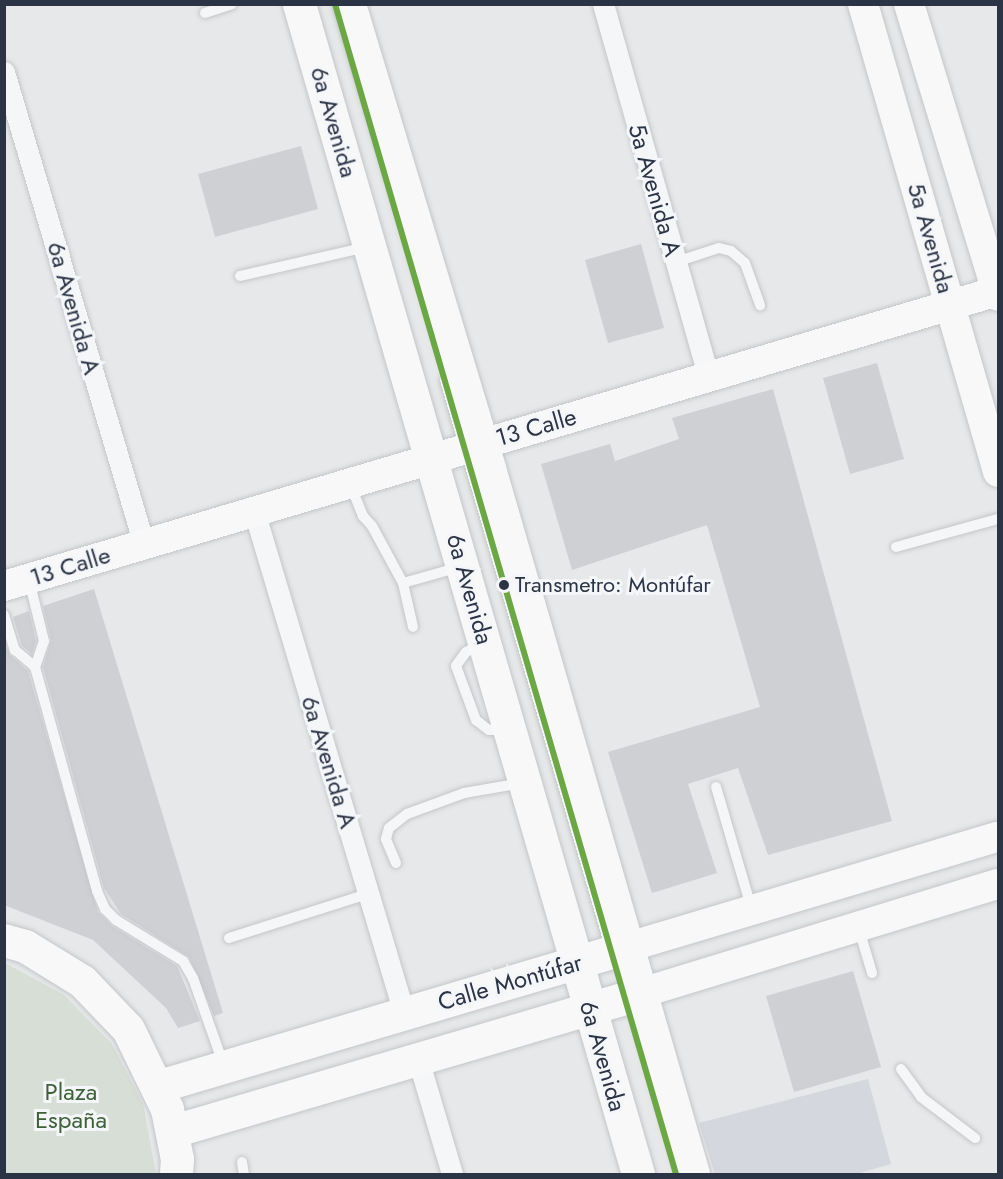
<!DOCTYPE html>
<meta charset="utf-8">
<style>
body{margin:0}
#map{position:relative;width:1003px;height:1179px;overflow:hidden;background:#e6e8ea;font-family:Jost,sans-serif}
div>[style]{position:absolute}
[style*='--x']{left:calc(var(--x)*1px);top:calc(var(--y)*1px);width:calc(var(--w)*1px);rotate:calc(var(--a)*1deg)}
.built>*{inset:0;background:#d4d7dd}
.green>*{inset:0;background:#d6ded6}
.building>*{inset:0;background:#ced0d3}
.roads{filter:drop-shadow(0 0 2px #c4c6c8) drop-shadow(0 0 2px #c4c6c8)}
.lane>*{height:10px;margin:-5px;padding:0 5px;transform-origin:5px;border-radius:5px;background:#f5f6f7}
.street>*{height:21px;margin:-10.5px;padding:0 10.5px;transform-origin:10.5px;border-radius:10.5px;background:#f5f6f7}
.secondary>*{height:30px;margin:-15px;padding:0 15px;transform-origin:15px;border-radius:15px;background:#f8f8f8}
.primary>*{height:33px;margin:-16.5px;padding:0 16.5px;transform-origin:16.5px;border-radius:16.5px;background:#f8f8f8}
.bus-1>*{height:6px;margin:-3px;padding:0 3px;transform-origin:3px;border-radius:3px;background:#6ba843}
.dots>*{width:16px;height:16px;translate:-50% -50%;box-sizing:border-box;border:3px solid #f4f6f9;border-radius:50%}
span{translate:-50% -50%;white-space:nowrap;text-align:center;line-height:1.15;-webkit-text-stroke:6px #f4f6f9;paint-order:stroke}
.bus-label{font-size:22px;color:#2b3445}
.left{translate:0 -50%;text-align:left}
.street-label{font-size:24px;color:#2b3445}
.park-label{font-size:24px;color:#3f6138}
.frame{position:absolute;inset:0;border:6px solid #2b3445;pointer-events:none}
</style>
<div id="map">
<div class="built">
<i style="clip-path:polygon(868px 1079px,891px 1164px,856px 1174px,715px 1174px,699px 1123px)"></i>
</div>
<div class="green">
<i style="clip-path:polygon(5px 963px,64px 995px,112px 1044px,143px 1104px,156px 1174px,5px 1174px)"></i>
</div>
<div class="building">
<i style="clip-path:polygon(301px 146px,318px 209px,215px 237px,198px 174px)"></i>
<i style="clip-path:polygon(641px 244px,664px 328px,608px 343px,585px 260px)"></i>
<i style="clip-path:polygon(877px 363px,904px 459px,850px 474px,823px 378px)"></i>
<i style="clip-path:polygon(773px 389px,892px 821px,768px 855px,738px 768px,688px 784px,717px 873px,652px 893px,608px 752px,760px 707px,707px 525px,572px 570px,541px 464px,610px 444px,615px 461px,679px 439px,672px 418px)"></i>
<i style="clip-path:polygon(94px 589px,223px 1013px,214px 1016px,189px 957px,121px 914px,104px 888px,43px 667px,51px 640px,43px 606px)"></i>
<i style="clip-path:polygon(29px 611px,36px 641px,32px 654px,22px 646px,13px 617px)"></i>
<i style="clip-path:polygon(4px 642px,10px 655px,28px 671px,98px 912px,112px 926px,177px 966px,200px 1021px,178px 1028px,166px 1008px,93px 940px,4px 905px)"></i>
<i style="clip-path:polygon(853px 971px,881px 1067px,794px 1092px,766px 996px)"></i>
</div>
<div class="roads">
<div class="lane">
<i style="--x:205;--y:13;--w:28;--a:-18"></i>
<i style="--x:676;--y:262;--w:45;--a:-18"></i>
<i style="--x:719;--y:248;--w:12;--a:14"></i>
<i style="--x:731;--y:251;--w:18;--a:41"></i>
<i style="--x:745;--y:263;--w:45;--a:70.3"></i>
<i style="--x:240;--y:276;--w:130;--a:-12.9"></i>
<i style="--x:445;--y:380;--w:591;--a:73.77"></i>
<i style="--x:350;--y:484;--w:35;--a:68"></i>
<i style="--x:363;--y:516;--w:13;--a:48"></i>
<i style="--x:372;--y:526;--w:65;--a:61.5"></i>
<i style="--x:403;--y:583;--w:45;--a:77.2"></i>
<i style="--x:896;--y:547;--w:106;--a:-15.4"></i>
<i style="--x:29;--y:580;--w:63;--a:76.2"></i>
<i style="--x:44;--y:641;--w:28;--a:109"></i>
<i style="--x:403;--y:583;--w:59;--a:-15.7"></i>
<i style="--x:4;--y:615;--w:37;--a:73"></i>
<i style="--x:15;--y:650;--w:26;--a:40"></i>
<i style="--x:35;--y:667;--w:232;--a:74.5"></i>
<i style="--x:97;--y:891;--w:20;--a:66"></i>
<i style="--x:105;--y:909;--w:16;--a:45"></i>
<i style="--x:116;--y:920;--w:79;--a:31.5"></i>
<i style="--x:183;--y:961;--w:20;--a:60"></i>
<i style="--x:193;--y:978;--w:90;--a:70.6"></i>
<i style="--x:480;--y:644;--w:16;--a:150"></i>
<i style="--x:466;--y:652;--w:17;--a:126"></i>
<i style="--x:456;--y:666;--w:58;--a:69.7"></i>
<i style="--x:476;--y:720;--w:16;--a:38"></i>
<i style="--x:489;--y:730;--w:15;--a:0"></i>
<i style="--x:716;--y:787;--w:128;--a:73.7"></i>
<i style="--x:396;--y:863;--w:26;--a:-113"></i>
<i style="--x:386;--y:839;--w:11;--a:-75"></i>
<i style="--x:389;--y:828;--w:23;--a:-38"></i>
<i style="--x:407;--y:814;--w:61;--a:-20.2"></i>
<i style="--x:464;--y:793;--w:59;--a:-9.8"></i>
<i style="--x:859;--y:929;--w:46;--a:73.5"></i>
<i style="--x:229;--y:938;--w:146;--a:-17.6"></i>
<i style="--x:901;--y:1069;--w:34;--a:54"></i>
<i style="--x:921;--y:1097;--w:68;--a:37.2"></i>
<i style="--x:242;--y:1162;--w:12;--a:81"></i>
</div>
<div class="street">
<i style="--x:603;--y:4;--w:387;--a:74.2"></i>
<i style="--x:4;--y:72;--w:492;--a:73.5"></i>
<i style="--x:254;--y:511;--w:524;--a:73.36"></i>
<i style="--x:418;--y:1059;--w:120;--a:73.5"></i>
</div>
<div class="secondary">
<i style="--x:863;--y:4;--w:487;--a:73.9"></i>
<i style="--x:909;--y:4;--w:305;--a:73"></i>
<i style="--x:4;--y:586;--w:1037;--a:-16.53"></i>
<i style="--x:628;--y:947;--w:386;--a:-16.6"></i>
<i style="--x:641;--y:993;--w:373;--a:-17"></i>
</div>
<div class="primary">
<i style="--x:299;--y:4;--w:1218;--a:73.84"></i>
<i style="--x:349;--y:4;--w:485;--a:73.2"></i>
<i style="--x:489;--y:468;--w:735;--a:73.88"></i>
<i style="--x:4;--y:940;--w:22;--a:16"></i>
<i style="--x:25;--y:946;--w:67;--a:31.6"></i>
<i style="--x:82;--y:981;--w:66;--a:46.2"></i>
<i style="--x:128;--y:1029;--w:89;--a:64"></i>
<i style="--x:167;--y:1109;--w:51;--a:78.7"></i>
<i style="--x:177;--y:1159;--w:15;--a:94"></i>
<i style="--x:159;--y:1086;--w:489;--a:-16.5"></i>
<i style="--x:173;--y:1131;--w:488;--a:-16.4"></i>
</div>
</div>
<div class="bus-1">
<i style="--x:335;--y:4;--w:1219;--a:73.75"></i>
</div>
<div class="dots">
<i style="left:504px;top:585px;background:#2b3445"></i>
</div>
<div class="bus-label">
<span class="left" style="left:515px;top:585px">Transmetro: Montúfar</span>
</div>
<div class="street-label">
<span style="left:334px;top:122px;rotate:74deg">6a Avenida</span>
<span style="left:655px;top:190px;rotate:74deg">5a Avenida A</span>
<span style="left:931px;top:238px;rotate:74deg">5a Avenida</span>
<span style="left:74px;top:308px;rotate:74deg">6a Avenida A</span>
<span style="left:536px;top:427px;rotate:-16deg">13 Calle</span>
<span style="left:70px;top:566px;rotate:-17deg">13 Calle</span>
<span style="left:470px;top:589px;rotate:74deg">6a Avenida</span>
<span style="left:329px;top:762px;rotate:73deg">6a Avenida A</span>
<span style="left:510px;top:982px;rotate:-16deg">Calle Montúfar</span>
<span style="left:603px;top:1056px;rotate:74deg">6a Avenida</span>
</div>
<div class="park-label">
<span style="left:71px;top:1106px">Plaza<br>España</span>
</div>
<div class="frame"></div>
</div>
